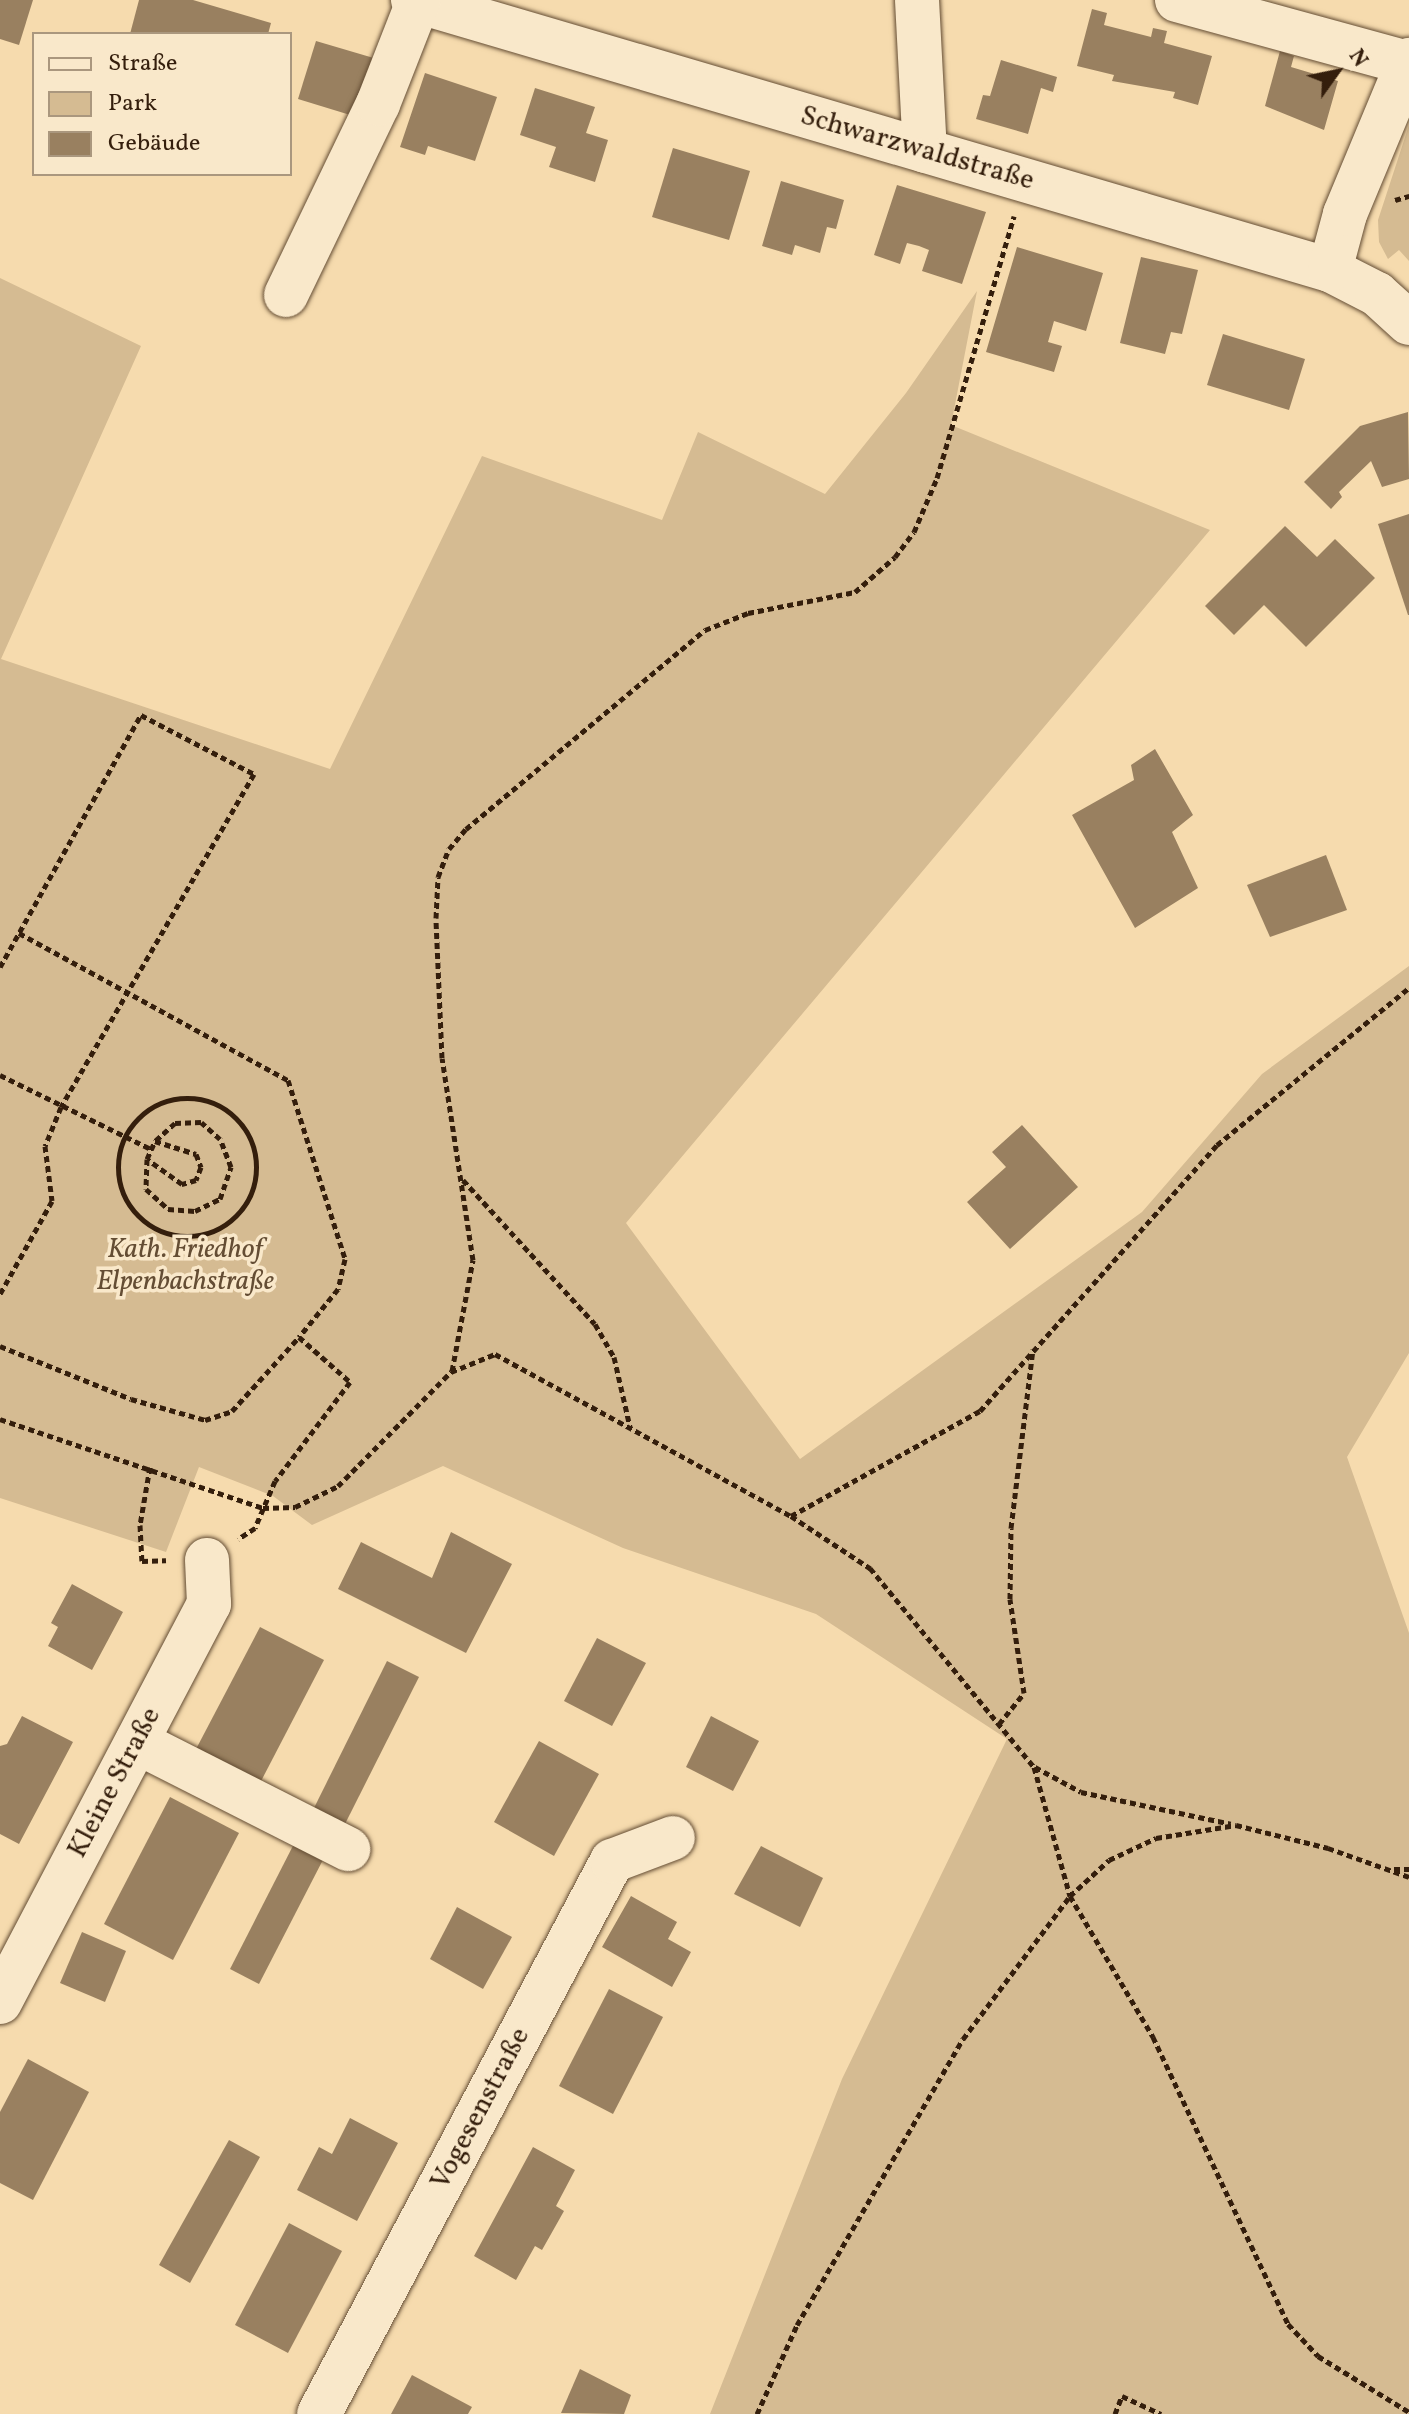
<!DOCTYPE html>
<meta charset="utf-8">
<style>
body{margin:0}
#map{position:relative;width:1409px;height:2414px;overflow:hidden;background:#f6dbae;font-family:Vollkorn,serif}
div>[style]{position:absolute}
[style*='--x']{left:calc(var(--x)*1px);top:calc(var(--y)*1px);width:calc(var(--w)*1px);rotate:calc(var(--a)*1deg)}
.green>*{inset:0;background:#d5bb92}
.building>*{inset:0;background:#998060}
.path>*{height:5px;margin-top:-2.5px;transform-origin:0;background:repeating-linear-gradient(90deg,#341e0c 0 6px,transparent 0 10px)}
.path>.ring{margin:-2.5px;padding:0;box-sizing:content-box;background:none;border:5px solid #341e0c;border-radius:50%}
.roads{filter:drop-shadow(0 0 2px #644d34) drop-shadow(0 0 2px #644d34)}
.minor>*{height:44px;margin:-22px;padding:0 22px;transform-origin:22px;border-radius:22px;background:#f9e8ca}
span{translate:-50% -50%;white-space:nowrap;text-align:center;line-height:1.15;-webkit-text-stroke:7px #f9e8ca;paint-order:stroke}
.street-label{font-size:28px;color:#341e0c}
.park-label{font-size:28px;color:#644d34;font-style:italic}
.legend{position:absolute;left:32px;top:32px;width:260px;height:144px;box-sizing:border-box;background:#f9e8ca;border:2px solid #aa977e;margin:0;padding:10px 14px;list-style:none;font-size:24px;color:#341e0c}
.legend li{display:flex;align-items:center;gap:16px;height:40px}
.legend b{width:40px;border:2px solid #aa977e}
.north{position:absolute;left:1297px;top:32px;width:80px;height:80px;-webkit-text-stroke:6px #f9e8ca;paint-order:stroke;rotate:57deg;font-size:22px;font-weight:700;line-height:32px;text-align:center;color:#341e0c}
.north::after{content:'';display:block;margin:auto;width:28px;height:36px;background:#341e0c;clip-path:polygon(50% 0,100% 100%,50% 72%,0 100%)}
</style>
<div id="map">
<div class="green">
<i style="clip-path:polygon(1409px 125px,1409px 261px,1399px 250px,1388px 259px,1379px 242px,1378px 220px)"></i>
<i style="clip-path:polygon(0 278px,141px 346px,1px 659px,330px 769px,482px 456px,662px 520px,698px 432px,825px 494px,906px 393px,977px 291px,951px 425px,1210px 530px,626px 1223px,800px 1459px,1142px 1212px,1262px 1074px,1409px 966px,1409px 1353px,1347px 1457px,1409px 1633px,1409px 2414px,710px 2414px,842px 2079px,1007px 1739px,816px 1614px,623px 1548px,443px 1466px,312px 1525px,273px 1496px,199px 1467px,166px 1552px,0 1498px)"></i>
</div>
<div class="building">
<i style="clip-path:polygon(0 0,33px 0,19px 45px,0 39px)"></i>
<i style="clip-path:polygon(139px 0,193px 0,271px 23px,268px 34px,130px 34px)"></i>
<i style="clip-path:polygon(1092px 9px,1107px 13px,1104px 25px,1151px 37px,1153px 28px,1167px 31px,1164px 43px,1212px 56px,1198px 105px,1173px 98px,1175px 92px,1112px 81px,1114px 75px,1077px 66px)"></i>
<i style="clip-path:polygon(316px 41px,377px 59px,360px 118px,298px 99px)"></i>
<i style="clip-path:polygon(1280px 51px,1294px 56px,1291px 67px,1338px 81px,1324px 130px,1265px 106px)"></i>
<i style="clip-path:polygon(1001px 60px,1057px 77px,1053px 92px,1041px 88px,1028px 134px,976px 119px,983px 95px,990px 96px)"></i>
<i style="clip-path:polygon(425px 73px,497px 97px,475px 161px,428px 146px,425px 155px,400px 147px)"></i>
<i style="clip-path:polygon(535px 88px,595px 107px,586px 133px,608px 140px,595px 182px,549px 167px,556px 147px,520px 135px)"></i>
<i style="clip-path:polygon(673px 148px,750px 171px,729px 240px,652px 217px)"></i>
<i style="clip-path:polygon(781px 181px,844px 200px,836px 229px,827px 227px,820px 253px,795px 245px,792px 255px,762px 246px)"></i>
<i style="clip-path:polygon(897px 185px,986px 212px,962px 284px,922px 271px,929px 250px,919px 246px,907px 243px,900px 264px,874px 255px)"></i>
<i style="clip-path:polygon(1017px 247px,1103px 273px,1086px 331px,1054px 321px,1048px 342px,1062px 346px,1054px 372px,986px 352px)"></i>
<i style="clip-path:polygon(1141px 257px,1198px 270px,1182px 334px,1171px 332px,1165px 354px,1120px 343px)"></i>
<i style="clip-path:polygon(1223px 334px,1305px 359px,1289px 410px,1207px 385px)"></i>
<i style="clip-path:polygon(1408px 412px,1409px 479px,1382px 487px,1371px 461px,1339px 492px,1342px 497px,1331px 509px,1304px 482px,1360px 426px)"></i>
<i style="clip-path:polygon(1409px 514px,1409px 615px,1408px 615px,1378px 524px)"></i>
<i style="clip-path:polygon(1285px 526px,1317px 557px,1335px 539px,1375px 578px,1306px 647px,1264px 605px,1234px 635px,1205px 606px)"></i>
<i style="clip-path:polygon(1155px 749px,1193px 815px,1172px 832px,1198px 888px,1135px 928px,1072px 815px,1134px 780px,1131px 765px)"></i>
<i style="clip-path:polygon(1326px 855px,1347px 910px,1270px 937px,1247px 885px)"></i>
<i style="clip-path:polygon(1022px 1125px,1078px 1187px,1010px 1249px,967px 1202px,1006px 1167px,992px 1152px)"></i>
<i style="clip-path:polygon(451px 1532px,512px 1564px,466px 1653px,338px 1589px,361px 1542px,432px 1578px)"></i>
<i style="clip-path:polygon(72px 1584px,123px 1612px,92px 1670px,48px 1646px,58px 1627px,51px 1623px)"></i>
<i style="clip-path:polygon(260px 1627px,324px 1660px,259px 1785px,195px 1751px)"></i>
<i style="clip-path:polygon(597px 1638px,646px 1663px,612px 1726px,564px 1701px)"></i>
<i style="clip-path:polygon(387px 1661px,419px 1677px,344px 1826px,313px 1810px)"></i>
<i style="clip-path:polygon(22px 1716px,73px 1742px,19px 1844px,0 1834px,0 1746px,7px 1744px)"></i>
<i style="clip-path:polygon(711px 1716px,759px 1741px,733px 1791px,686px 1767px)"></i>
<i style="clip-path:polygon(539px 1741px,599px 1774px,554px 1856px,494px 1822px)"></i>
<i style="clip-path:polygon(170px 1797px,239px 1833px,173px 1960px,104px 1924px)"></i>
<i style="clip-path:polygon(298px 1836px,327px 1852px,259px 1984px,230px 1969px)"></i>
<i style="clip-path:polygon(761px 1846px,823px 1878px,800px 1927px,734px 1894px)"></i>
<i style="clip-path:polygon(631px 1896px,677px 1922px,668px 1939px,691px 1952px,672px 1987px,602px 1947px)"></i>
<i style="clip-path:polygon(457px 1907px,512px 1937px,483px 1989px,430px 1959px)"></i>
<i style="clip-path:polygon(82px 1932px,126px 1951px,105px 2002px,60px 1983px)"></i>
<i style="clip-path:polygon(609px 1989px,663px 2017px,613px 2114px,559px 2086px)"></i>
<i style="clip-path:polygon(28px 2059px,89px 2092px,33px 2200px,0 2183px,0 2112px)"></i>
<i style="clip-path:polygon(350px 2118px,398px 2143px,357px 2221px,297px 2190px,319px 2147px,332px 2154px)"></i>
<i style="clip-path:polygon(229px 2140px,260px 2157px,190px 2283px,159px 2265px)"></i>
<i style="clip-path:polygon(533px 2147px,575px 2170px,556px 2206px,564px 2211px,555px 2227px,542px 2250px,535px 2246px,516px 2280px,474px 2256px)"></i>
<i style="clip-path:polygon(289px 2223px,342px 2251px,288px 2353px,235px 2325px)"></i>
<i style="clip-path:polygon(580px 2369px,631px 2395px,624px 2414px,561px 2413px)"></i>
<i style="clip-path:polygon(412px 2375px,472px 2407px,468px 2414px,391px 2414px)"></i>
</div>
<div class="path">
<i style="--x:1395;--y:200;--w:15;--a:-16"></i>
<i style="--x:19;--y:933;--w:307;--a:28.7"></i>
<i style="--x:288;--y:1080;--w:188;--a:72.3"></i>
<i style="--x:345;--y:1259;--w:31;--a:103"></i>
<i style="--x:338;--y:1289;--w:62;--a:129.1"></i>
<i style="--x:0;--y:967;--w:289;--a:-60.8"></i>
<i style="--x:141;--y:715;--w:127;--a:27.6"></i>
<i style="--x:254;--y:774;--w:385;--a:120.1"></i>
<i style="--x:61;--y:1107;--w:42;--a:112.3"></i>
<i style="--x:45;--y:1146;--w:55;--a:82.7"></i>
<i style="--x:52;--y:1201;--w:107;--a:119.2"></i>
<i style="--x:0;--y:1075;--w:168;--a:26.1"></i>
<i class="ring" style="left:118px;top:1098px;width:133px;height:133px"></i>
<i style="--x:155;--y:1141;--w:43;--a:17.6"></i>
<i style="--x:196;--y:1154;--w:14;--a:69"></i>
<i style="--x:201;--y:1167;--w:14;--a:111"></i>
<i style="--x:196;--y:1180;--w:15;--a:164"></i>
<i style="--x:182;--y:1184;--w:43;--a:-144.5"></i>
<i style="--x:147;--y:1159;--w:20;--a:-66"></i>
<i style="--x:147;--y:1159;--w:30;--a:92"></i>
<i style="--x:146;--y:1189;--w:30;--a:42"></i>
<i style="--x:168;--y:1209;--w:27;--a:4"></i>
<i style="--x:195;--y:1211;--w:28;--a:-26"></i>
<i style="--x:220;--y:1199;--w:34;--a:-71"></i>
<i style="--x:231;--y:1167;--w:30;--a:-111"></i>
<i style="--x:220;--y:1139;--w:25;--a:-138"></i>
<i style="--x:201;--y:1122;--w:26;--a:178"></i>
<i style="--x:175;--y:1123;--w:27;--a:138"></i>
<i style="--x:463;--y:1180;--w:195;--a:47.5"></i>
<i style="--x:595;--y:1324;--w:38;--a:60"></i>
<i style="--x:614;--y:1357;--w:72;--a:77.1"></i>
<i style="--x:0;--y:1346;--w:141;--a:22"></i>
<i style="--x:131;--y:1399;--w:77;--a:15.8"></i>
<i style="--x:205;--y:1420;--w:28;--a:-18"></i>
<i style="--x:232;--y:1411;--w:100;--a:-47.8"></i>
<i style="--x:299;--y:1337;--w:68;--a:41.4"></i>
<i style="--x:350;--y:1382;--w:124;--a:127.1"></i>
<i style="--x:275;--y:1481;--w:51;--a:113.1"></i>
<i style="--x:255;--y:1528;--w:20;--a:147"></i>
<i style="--x:452;--y:1371;--w:113;--a:-79.3"></i>
<i style="--x:473;--y:1260;--w:204;--a:-98.7"></i>
<i style="--x:442;--y:1058;--w:140;--a:-92.5"></i>
<i style="--x:436;--y:918;--w:41;--a:-87.2"></i>
<i style="--x:438;--y:877;--w:30;--a:-69"></i>
<i style="--x:449;--y:849;--w:26;--a:-50"></i>
<i style="--x:466;--y:829;--w:311;--a:-39.8"></i>
<i style="--x:705;--y:630;--w:46;--a:-21.6"></i>
<i style="--x:748;--y:613;--w:109;--a:-11.1"></i>
<i style="--x:855;--y:592;--w:53;--a:-41.2"></i>
<i style="--x:895;--y:557;--w:31;--a:-53"></i>
<i style="--x:914;--y:532;--w:59;--a:-66.9"></i>
<i style="--x:937;--y:478;--w:273;--a:-73.6"></i>
<i style="--x:0;--y:1419;--w:278;--a:18.7"></i>
<i style="--x:263;--y:1508;--w:32;--a:-2"></i>
<i style="--x:295;--y:1507;--w:48;--a:-26"></i>
<i style="--x:338;--y:1486;--w:161;--a:-45.3"></i>
<i style="--x:451;--y:1372;--w:48;--a:-22.2"></i>
<i style="--x:495;--y:1354;--w:337;--a:28.7"></i>
<i style="--x:791;--y:1516;--w:95;--a:33.4"></i>
<i style="--x:870;--y:1568;--w:258;--a:50.5"></i>
<i style="--x:1034;--y:1767;--w:134;--a:74.4"></i>
<i style="--x:1070;--y:1896;--w:164;--a:59.5"></i>
<i style="--x:1153;--y:2037;--w:317;--a:64.8"></i>
<i style="--x:1288;--y:2324;--w:44;--a:46.8"></i>
<i style="--x:1318;--y:2356;--w:107;--a:31.6"></i>
<i style="--x:150;--y:1467;--w:59;--a:99.8"></i>
<i style="--x:140;--y:1525;--w:36;--a:87"></i>
<i style="--x:142;--y:1561;--w:24;--a:-2"></i>
<i style="--x:791;--y:1516;--w:216;--a:-29.1"></i>
<i style="--x:980;--y:1411;--w:356;--a:-48.3"></i>
<i style="--x:1217;--y:1145;--w:248;--a:-39.3"></i>
<i style="--x:999;--y:1724;--w:40;--a:-51"></i>
<i style="--x:1024;--y:1693;--w:95;--a:-98.5"></i>
<i style="--x:1010;--y:1599;--w:71;--a:-89.2"></i>
<i style="--x:1011;--y:1528;--w:180;--a:-83"></i>
<i style="--x:1035;--y:1767;--w:52;--a:28.5"></i>
<i style="--x:1081;--y:1792;--w:153;--a:12"></i>
<i style="--x:1394;--y:1869;--w:15;--a:0"></i>
<i style="--x:757;--y:2414;--w:98;--a:-65.8"></i>
<i style="--x:797;--y:2325;--w:331;--a:-59.9"></i>
<i style="--x:963;--y:2039;--w:179;--a:-53.2"></i>
<i style="--x:1070;--y:1896;--w:53;--a:-42.7"></i>
<i style="--x:1109;--y:1860;--w:52;--a:-25.1"></i>
<i style="--x:1156;--y:1838;--w:81;--a:-9.2"></i>
<i style="--x:1236;--y:1825;--w:95;--a:14"></i>
<i style="--x:1328;--y:1848;--w:86;--a:19.7"></i>
<i style="--x:1115;--y:2414;--w:19;--a:-69"></i>
<i style="--x:1122;--y:2396;--w:43;--a:24.8"></i>
</div>
<div class="roads">
<div class="minor">
<i style="--x:413;--y:0;--w:956;--a:16.41"></i>
<i style="--x:1330;--y:270;--w:53;--a:27.1"></i>
<i style="--x:1377;--y:294;--w:43;--a:42.2"></i>
<i style="--x:917;--y:0;--w:151;--a:87"></i>
<i style="--x:1177;--y:0;--w:238;--a:15.3"></i>
<i style="--x:1330;--y:270;--w:58;--a:-75"></i>
<i style="--x:1345;--y:214;--w:167;--a:-67.4"></i>
<i style="--x:286;--y:295;--w:212;--a:-64.3"></i>
<i style="--x:378;--y:104;--w:110;--a:-68.6"></i>
<i style="--x:137;--y:1742;--w:237;--a:26.9"></i>
<i style="--x:0;--y:2002;--w:450;--a:-62.3"></i>
<i style="--x:209;--y:1604;--w:44;--a:-92.6"></i>
<i style="--x:319;--y:2414;--w:626;--a:-62.08"></i>
<i style="--x:612;--y:1861;--w:65;--a:-20.7"></i>
</div>
</div>
<div class="street-label">
<span style="left:917px;top:149px;rotate:16deg">Schwarzwaldstraße</span>
<span style="left:115px;top:1783px;rotate:-62deg">Kleine Straße</span>
<span style="left:481px;top:2109px;rotate:-62deg">Vogesenstraße</span>
</div>
<div class="park-label">
<span style="left:185px;top:1266px">Kath. Friedhof<br>Elpenbachstraße</span>
</div>
<ul class="legend">
<li><b style="height:10px;background:#f9e8ca"></b>Straße</li>
<li><b style="height:22px;background:#d5bb92"></b>Park</li>
<li><b style="height:22px;background:#998060"></b>Gebäude</li>
</ul>
<div class="north">N</div>
</div>
